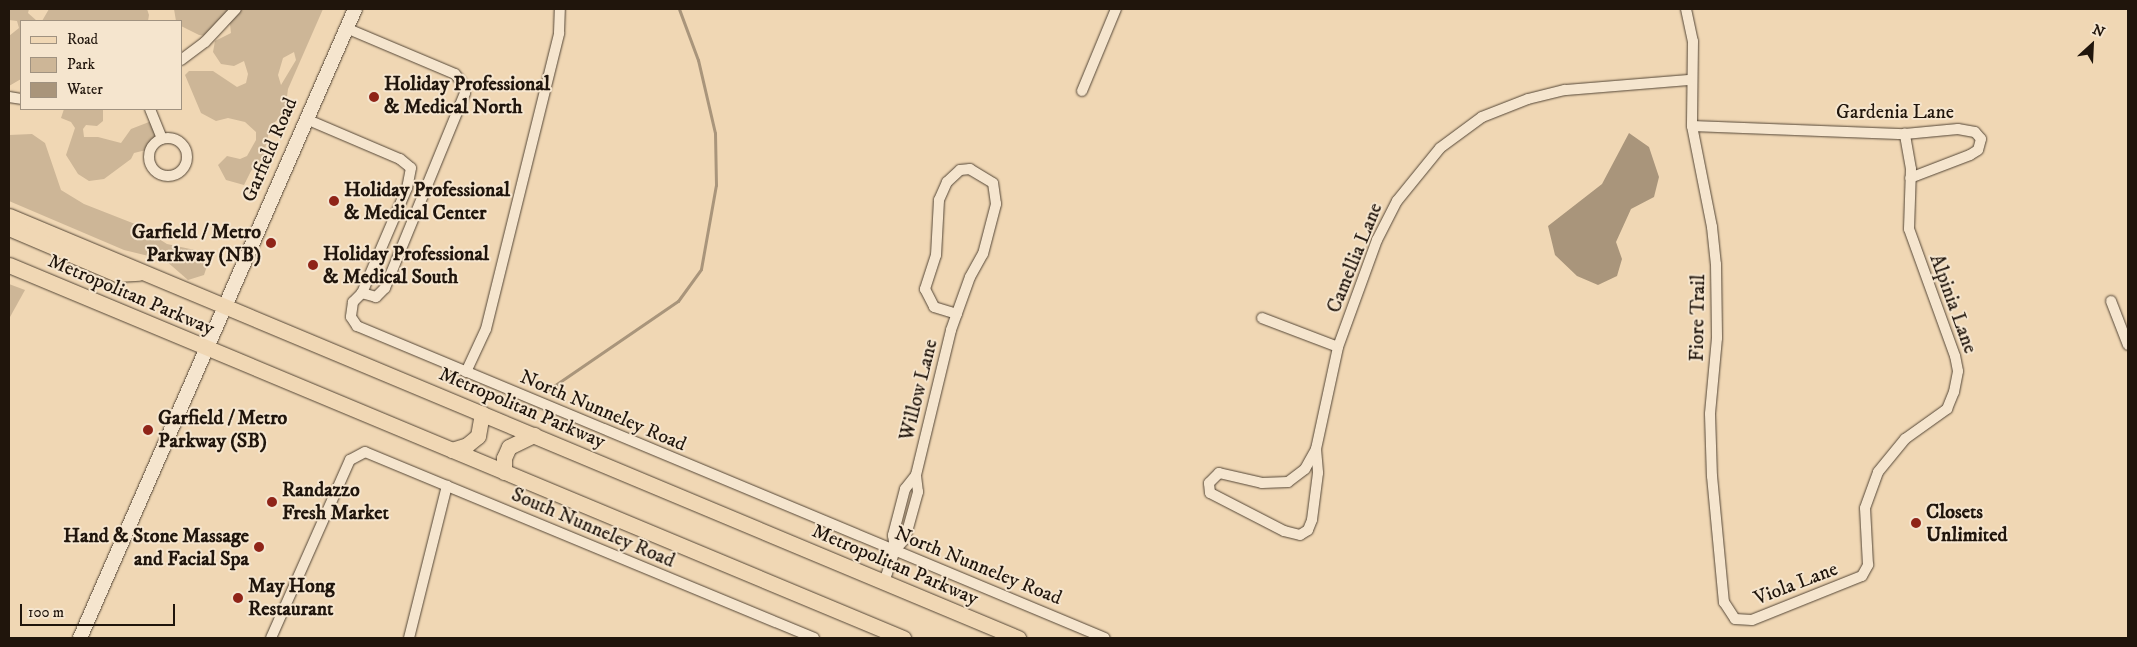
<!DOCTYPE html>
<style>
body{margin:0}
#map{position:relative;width:2137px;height:647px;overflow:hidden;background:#f0d7b4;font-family:"IM FELL DW Pica",serif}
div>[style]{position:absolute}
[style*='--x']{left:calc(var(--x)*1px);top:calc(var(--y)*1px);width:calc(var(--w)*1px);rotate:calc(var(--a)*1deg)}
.green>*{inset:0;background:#cdb697}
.water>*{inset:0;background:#a9957b}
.stream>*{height:3px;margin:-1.5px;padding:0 1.5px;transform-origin:1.5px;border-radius:1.5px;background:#a9957b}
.roads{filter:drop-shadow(0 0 1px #544636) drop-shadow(0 0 1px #544636)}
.street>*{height:10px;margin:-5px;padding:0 5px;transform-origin:5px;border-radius:5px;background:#f5e5ce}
.street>.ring{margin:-5px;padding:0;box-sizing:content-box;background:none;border:10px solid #f5e5ce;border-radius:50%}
.secondary>*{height:14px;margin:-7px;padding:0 7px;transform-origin:7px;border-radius:7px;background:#f5e5ce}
.primary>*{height:15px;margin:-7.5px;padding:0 7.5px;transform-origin:7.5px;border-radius:7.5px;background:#f0d7b4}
.dots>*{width:14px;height:14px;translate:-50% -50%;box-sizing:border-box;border:2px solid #f5e5ce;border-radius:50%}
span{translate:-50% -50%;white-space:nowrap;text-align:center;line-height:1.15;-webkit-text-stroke:4px #f5e5ce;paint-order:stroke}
.poi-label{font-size:20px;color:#20150c;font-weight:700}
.left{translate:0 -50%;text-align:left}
.right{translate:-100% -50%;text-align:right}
.street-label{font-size:20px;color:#20150c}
.frame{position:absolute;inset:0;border:10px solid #20150c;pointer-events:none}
.legend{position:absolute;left:20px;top:20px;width:162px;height:90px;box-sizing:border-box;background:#f5e5ce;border:1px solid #a09280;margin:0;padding:6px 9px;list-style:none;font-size:15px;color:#20150c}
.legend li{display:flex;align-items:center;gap:10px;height:25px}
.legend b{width:25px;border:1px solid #a09280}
.north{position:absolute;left:2067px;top:20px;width:50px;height:50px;-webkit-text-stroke:4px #f5e5ce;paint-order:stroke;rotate:25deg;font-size:14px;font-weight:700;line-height:20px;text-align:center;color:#20150c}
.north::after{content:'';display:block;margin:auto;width:18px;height:22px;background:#20150c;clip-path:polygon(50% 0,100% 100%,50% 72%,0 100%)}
.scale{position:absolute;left:20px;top:604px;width:155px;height:22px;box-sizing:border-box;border:2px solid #20150c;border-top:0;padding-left:6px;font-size:15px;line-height:18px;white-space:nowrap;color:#20150c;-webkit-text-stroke:4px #f5e5ce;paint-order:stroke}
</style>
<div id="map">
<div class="green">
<i style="clip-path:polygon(9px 9px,29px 9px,28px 13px,37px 21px,21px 21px,21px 79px,9px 86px,9px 36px,19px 28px,17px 21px,9px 20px)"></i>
<i style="clip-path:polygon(49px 9px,147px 9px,149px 15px,148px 21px,42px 21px)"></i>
<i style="clip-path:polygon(evenodd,174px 9px,323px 9px,288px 89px,285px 112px,270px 127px,263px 158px,251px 171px,244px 185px,226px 180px,218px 165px,227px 156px,240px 159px,247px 156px,256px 140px,256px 132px,245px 122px,228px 118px,216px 121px,201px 113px,185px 75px,189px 71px,213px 71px,237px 87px,246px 83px,248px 74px,244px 61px,234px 66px,221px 64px,213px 52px,215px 41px,231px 33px,230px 24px,206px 36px,199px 35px,181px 26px,181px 21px,176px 21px,174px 9px,294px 52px,296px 60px,281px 85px,278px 75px,283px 58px,294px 52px)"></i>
<i style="clip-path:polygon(64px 109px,103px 109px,103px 121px,97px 126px,86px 125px,83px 129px,84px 137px,98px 137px,121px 143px,131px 129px,149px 122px,153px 125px,156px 135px,146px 150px,134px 153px,131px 159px,104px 179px,89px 181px,78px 174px,66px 155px,75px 128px,71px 122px,61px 118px)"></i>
<i style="clip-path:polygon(32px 134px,45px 143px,61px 190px,84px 204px,135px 224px,167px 244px,204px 252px,210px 257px,204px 275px,188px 280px,165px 260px,124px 250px,9px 201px,9px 135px)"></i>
<i style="clip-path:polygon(9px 284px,25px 290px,10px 317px,9px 316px)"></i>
</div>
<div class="water">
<i style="clip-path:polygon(1629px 133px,1649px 147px,1659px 177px,1654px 197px,1631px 209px,1616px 242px,1622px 259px,1617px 276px,1598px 285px,1577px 276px,1555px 255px,1548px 226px,1602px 184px)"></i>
</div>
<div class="stream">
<i style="--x:545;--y:392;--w:161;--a:-34.4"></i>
<i style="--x:678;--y:301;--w:39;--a:-54"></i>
<i style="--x:701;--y:269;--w:85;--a:-79.9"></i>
<i style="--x:716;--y:185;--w:52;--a:-91.1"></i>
<i style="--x:715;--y:133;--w:75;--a:-103.1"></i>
<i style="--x:698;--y:60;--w:54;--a:-110.4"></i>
</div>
<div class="roads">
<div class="street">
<i style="--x:1686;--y:9;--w:33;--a:78"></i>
<i style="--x:1693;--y:41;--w:85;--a:90.7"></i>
<i style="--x:1692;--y:126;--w:103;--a:78.8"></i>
<i style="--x:1712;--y:227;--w:37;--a:84"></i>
<i style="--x:1716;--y:264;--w:74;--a:89.2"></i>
<i style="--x:1717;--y:338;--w:76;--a:95.3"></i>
<i style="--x:1710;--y:414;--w:62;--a:88.2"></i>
<i style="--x:1712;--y:476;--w:127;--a:84.6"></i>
<i style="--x:1724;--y:602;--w:20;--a:57"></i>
<i style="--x:1735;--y:619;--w:17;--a:3"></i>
<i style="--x:1752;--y:620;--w:118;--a:-21.8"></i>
<i style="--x:1862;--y:576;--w:13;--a:-61"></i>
<i style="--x:1868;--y:565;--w:57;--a:-93"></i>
<i style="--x:1865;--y:508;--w:38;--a:-70"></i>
<i style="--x:1878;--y:472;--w:43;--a:-50.7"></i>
<i style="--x:1905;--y:439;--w:52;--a:-35.5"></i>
<i style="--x:1947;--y:409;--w:18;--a:-68"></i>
<i style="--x:1954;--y:392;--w:21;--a:-79"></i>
<i style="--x:1958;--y:371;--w:15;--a:-101"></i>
<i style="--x:1955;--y:356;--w:135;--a:-109.9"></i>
<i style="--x:1909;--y:229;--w:60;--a:-88.1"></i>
<i style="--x:1911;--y:169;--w:36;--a:-100"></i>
<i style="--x:346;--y:28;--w:118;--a:22.9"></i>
<i style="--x:455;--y:74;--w:14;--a:51"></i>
<i style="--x:464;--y:85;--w:8;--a:83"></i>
<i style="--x:465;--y:93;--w:211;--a:112.3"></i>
<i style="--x:385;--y:288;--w:13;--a:135"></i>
<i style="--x:376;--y:297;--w:15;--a:-164"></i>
<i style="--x:181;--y:60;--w:30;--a:-37"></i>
<i style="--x:205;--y:42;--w:45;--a:-46.8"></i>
<i style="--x:1082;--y:91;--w:89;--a:-67.5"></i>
<i style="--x:9;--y:97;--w:12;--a:9"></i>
<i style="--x:150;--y:109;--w:32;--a:68"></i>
<i style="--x:306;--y:119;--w:102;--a:23.1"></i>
<i style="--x:400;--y:159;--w:14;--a:39"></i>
<i style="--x:411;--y:168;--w:20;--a:101"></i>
<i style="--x:407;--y:188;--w:114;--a:113.2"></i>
<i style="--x:362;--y:293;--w:13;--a:135"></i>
<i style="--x:353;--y:302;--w:15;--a:98"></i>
<i style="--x:351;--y:317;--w:11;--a:56"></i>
<i style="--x:357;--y:326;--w:810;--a:22.64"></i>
<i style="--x:1692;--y:126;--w:213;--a:2.2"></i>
<i style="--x:1905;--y:134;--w:53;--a:-5.4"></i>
<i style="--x:1958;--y:129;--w:17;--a:10"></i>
<i style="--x:1975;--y:132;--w:9;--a:49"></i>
<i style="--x:1981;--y:139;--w:11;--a:105"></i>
<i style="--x:1978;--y:150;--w:9;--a:148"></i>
<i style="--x:1970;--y:155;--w:64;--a:159"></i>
<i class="ring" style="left:149px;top:138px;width:28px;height:28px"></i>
<i style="--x:2111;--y:301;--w:47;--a:68.9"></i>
<i style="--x:1262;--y:318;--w:81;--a:20.9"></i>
<i style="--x:466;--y:372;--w:47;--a:-65.1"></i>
<i style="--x:486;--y:329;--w:305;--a:-76.1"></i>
<i style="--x:559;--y:33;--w:24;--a:-88"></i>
<i style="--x:1316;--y:449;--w:24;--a:85"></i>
<i style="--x:1318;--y:473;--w:47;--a:97.3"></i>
<i style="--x:1312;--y:520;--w:11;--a:112"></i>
<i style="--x:1308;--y:530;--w:9;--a:148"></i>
<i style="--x:1300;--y:535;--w:16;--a:-166"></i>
<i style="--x:1284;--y:531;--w:83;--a:-152.8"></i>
<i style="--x:1210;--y:493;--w:10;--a:-96"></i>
<i style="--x:1209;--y:483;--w:14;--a:-45"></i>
<i style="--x:1219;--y:473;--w:44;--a:13.1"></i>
<i style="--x:1262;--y:483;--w:26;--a:-2"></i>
<i style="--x:1288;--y:482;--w:21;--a:-37"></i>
<i style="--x:1305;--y:469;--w:23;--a:-61"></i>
<i style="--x:1316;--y:449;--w:104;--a:-77.8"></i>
<i style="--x:1338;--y:347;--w:114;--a:-70"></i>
<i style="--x:1377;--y:240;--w:44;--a:-62.9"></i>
<i style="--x:1397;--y:201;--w:68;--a:-50.9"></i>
<i style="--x:1440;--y:148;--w:52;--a:-36.4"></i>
<i style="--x:1482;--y:117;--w:49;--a:-21.4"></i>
<i style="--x:1528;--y:99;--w:38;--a:-14"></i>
<i style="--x:1565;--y:90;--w:125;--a:-4.6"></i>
<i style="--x:916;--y:475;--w:149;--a:-76.4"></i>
<i style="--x:951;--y:330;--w:56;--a:-70.3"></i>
<i style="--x:970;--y:277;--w:26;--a:-61"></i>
<i style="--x:983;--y:254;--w:52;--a:-75.4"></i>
<i style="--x:996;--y:204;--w:21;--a:-98"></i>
<i style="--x:993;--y:183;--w:27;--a:-149"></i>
<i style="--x:970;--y:169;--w:10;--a:174"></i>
<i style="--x:960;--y:170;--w:18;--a:137"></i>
<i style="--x:947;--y:182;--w:20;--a:114"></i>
<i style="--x:939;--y:200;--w:55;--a:93.1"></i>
<i style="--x:936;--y:255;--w:36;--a:108"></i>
<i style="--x:925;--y:289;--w:20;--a:63"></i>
<i style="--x:934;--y:307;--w:24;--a:17"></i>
<i style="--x:884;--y:582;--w:34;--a:-71"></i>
<i style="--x:895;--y:550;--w:15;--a:-48"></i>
<i style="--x:905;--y:539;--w:49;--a:-74.5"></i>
<i style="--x:918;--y:492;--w:17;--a:-97"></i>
<i style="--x:916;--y:475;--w:18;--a:128"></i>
<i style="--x:905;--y:489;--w:48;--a:104.6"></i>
<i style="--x:893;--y:535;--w:15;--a:82"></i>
<i style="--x:271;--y:638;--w:195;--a:-66.1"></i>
<i style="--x:350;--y:460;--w:17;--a:-28"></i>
<i style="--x:365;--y:452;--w:486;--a:22.5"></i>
<i style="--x:409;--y:638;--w:157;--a:-76"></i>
</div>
<div class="secondary">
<i style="--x:80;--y:638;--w:686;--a:-66.38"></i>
</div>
<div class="primary">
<i style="--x:9;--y:216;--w:1094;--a:22.7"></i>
<i style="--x:9;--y:228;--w:117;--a:23.1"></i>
<i style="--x:117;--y:274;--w:22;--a:-3"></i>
<i style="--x:9;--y:265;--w:969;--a:22.65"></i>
<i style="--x:452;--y:450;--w:16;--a:-18"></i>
<i style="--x:467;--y:445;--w:14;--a:-39"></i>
<i style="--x:478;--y:436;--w:23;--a:-80"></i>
<i style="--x:504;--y:472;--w:14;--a:-90"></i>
<i style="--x:504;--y:458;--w:12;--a:-66"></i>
<i style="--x:509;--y:447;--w:28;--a:-26"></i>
</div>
</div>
<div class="dots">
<i style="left:374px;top:97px;background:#8f2418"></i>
<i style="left:334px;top:201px;background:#8f2418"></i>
<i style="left:271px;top:243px;background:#8f2418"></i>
<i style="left:313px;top:265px;background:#8f2418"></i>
<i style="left:148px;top:430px;background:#8f2418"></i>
<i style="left:272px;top:502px;background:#8f2418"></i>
<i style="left:1916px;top:523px;background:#8f2418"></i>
<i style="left:259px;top:547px;background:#8f2418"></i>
<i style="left:238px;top:598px;background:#8f2418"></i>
</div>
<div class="poi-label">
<span class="left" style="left:384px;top:96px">Holiday Professional<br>&amp; Medical North</span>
<span class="left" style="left:344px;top:202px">Holiday Professional<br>&amp; Medical Center</span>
<span class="right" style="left:261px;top:244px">Garfield / Metro<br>Parkway (NB)</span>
<span class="left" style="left:323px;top:266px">Holiday Professional<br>&amp; Medical South</span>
<span class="left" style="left:158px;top:430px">Garfield / Metro<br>Parkway (SB)</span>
<span class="left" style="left:282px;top:502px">Randazzo<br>Fresh Market</span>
<span class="left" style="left:1926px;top:524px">Closets<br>Unlimited</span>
<span class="right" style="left:249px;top:548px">Hand &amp; Stone Massage<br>and Facial Spa</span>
<span class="left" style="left:248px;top:598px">May Hong<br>Restaurant</span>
</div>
<div class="street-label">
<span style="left:1895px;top:112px">Gardenia Lane</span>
<span style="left:270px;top:150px;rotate:-67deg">Garfield Road</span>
<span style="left:1355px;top:258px;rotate:-68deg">Camellia Lane</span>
<span style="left:131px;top:295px;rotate:23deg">Metropolitan Parkway</span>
<span style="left:1953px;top:304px;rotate:70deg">Alpinia Lane</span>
<span style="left:1698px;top:318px;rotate:-89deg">Fiore Trail</span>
<span style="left:919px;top:390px;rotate:-76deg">Willow Lane</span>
<span style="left:522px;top:408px;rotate:23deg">Metropolitan Parkway</span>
<span style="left:603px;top:411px;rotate:23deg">North Nunneley Road</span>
<span style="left:593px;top:528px;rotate:23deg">South Nunneley Road</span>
<span style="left:895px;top:565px;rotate:23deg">Metropolitan Parkway</span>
<span style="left:978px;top:566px;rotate:22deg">North Nunneley Road</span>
<span style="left:1796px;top:584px;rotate:-21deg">Viola Lane</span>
</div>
<div class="frame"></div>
<ul class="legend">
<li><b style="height:6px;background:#f0d7b4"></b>Road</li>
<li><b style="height:14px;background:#cdb697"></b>Park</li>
<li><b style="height:14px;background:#a9957b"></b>Water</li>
</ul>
<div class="north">N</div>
<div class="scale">100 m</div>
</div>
